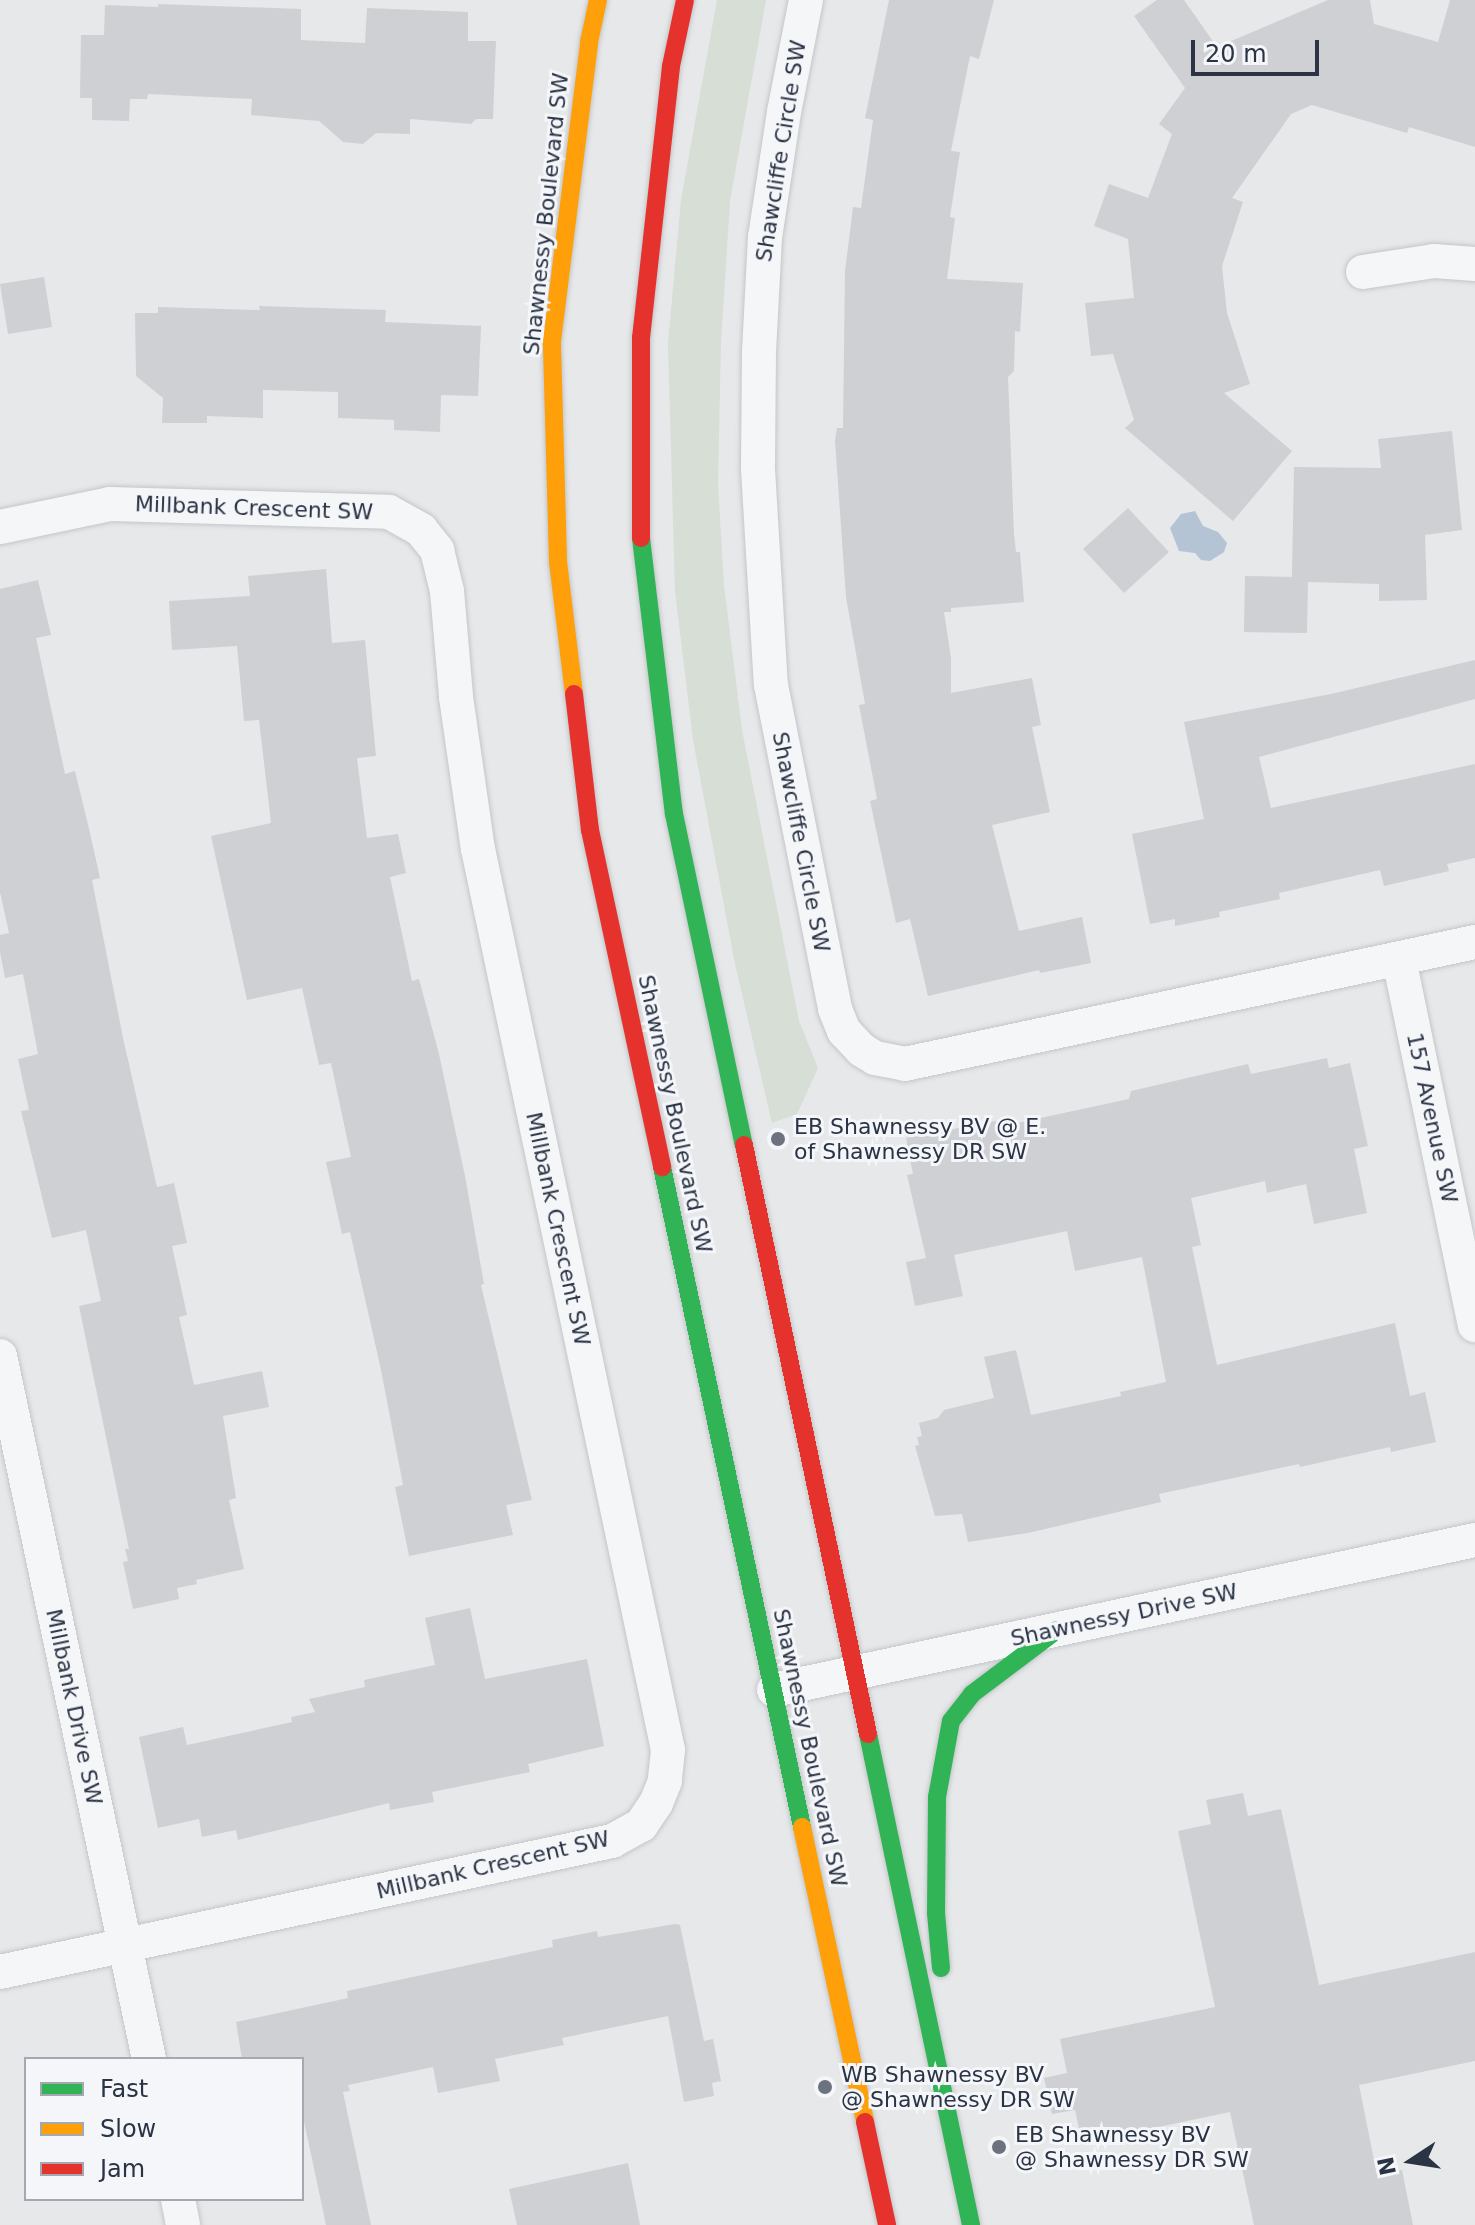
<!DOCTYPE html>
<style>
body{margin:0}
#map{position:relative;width:1475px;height:2225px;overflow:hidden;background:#e6e8ea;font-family:"DejaVu Sans",sans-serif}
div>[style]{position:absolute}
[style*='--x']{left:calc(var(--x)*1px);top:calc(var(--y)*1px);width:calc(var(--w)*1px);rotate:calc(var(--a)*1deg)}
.green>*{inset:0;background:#d6ded6}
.water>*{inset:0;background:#b4c4d5}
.building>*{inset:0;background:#ced0d3}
.roads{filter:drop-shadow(0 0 2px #c4c6c8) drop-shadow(0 0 2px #c4c6c8)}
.street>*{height:34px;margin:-17px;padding:0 17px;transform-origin:17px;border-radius:17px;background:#f5f6f7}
.fast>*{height:18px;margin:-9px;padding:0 9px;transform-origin:9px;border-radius:9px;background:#30b455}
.slow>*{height:18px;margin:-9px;padding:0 9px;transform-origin:9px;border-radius:9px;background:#ff9f0a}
.jam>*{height:18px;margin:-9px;padding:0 9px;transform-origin:9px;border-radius:9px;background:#e5322d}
.dots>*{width:22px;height:22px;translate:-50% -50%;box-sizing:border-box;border:4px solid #f4f6f9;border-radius:50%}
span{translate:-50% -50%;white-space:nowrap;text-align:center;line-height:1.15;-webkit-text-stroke:6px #f4f6f9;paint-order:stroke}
.street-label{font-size:22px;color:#2b3445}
.poi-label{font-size:22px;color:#2b3445}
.left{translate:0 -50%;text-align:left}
.legend{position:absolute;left:24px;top:2057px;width:280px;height:144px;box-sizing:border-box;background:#f4f6f9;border:2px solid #a4a8b1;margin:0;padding:10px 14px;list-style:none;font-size:24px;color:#2b3445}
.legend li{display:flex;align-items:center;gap:16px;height:40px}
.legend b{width:40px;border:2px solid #a4a8b1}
.north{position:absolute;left:1371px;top:2121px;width:80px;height:80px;-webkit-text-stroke:6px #f4f6f9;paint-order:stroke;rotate:258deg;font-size:22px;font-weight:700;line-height:32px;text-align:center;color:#2b3445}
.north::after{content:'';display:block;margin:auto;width:28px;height:36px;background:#2b3445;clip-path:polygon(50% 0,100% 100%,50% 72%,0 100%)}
.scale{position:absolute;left:1191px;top:40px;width:128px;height:36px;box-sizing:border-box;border:4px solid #2b3445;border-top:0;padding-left:10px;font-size:24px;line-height:28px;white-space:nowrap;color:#2b3445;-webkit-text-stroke:6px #f4f6f9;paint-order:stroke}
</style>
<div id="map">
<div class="green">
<i style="clip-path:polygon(717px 0,766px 0,730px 201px,721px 342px,718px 484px,724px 585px,742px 730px,799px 1021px,818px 1068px,797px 1114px,772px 1123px,735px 964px,693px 740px,675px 591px,668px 344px,681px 200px)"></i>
</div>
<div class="water">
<i style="clip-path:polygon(1195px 511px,1203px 526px,1218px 532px,1227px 543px,1224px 552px,1210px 561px,1201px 560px,1195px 553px,1179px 551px,1170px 528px,1181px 514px)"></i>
</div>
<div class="building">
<i style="clip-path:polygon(889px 0,994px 0,979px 59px,970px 56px,951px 151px,960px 152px,950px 217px,955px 218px,947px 279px,1023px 283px,1020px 332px,1015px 331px,1014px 371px,1008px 377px,1014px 534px,1016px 552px,1020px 552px,1024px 602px,951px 608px,951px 612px,944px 612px,951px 658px,951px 693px,1032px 678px,1041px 725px,1032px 727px,1050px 812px,992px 825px,1019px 931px,1082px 917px,1091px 963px,1040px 973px,1039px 970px,928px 996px,910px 919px,896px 923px,870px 801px,877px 799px,859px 705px,865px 704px,846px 597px,835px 441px,837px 428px,843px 428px,845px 271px,853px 207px,861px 208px,873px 120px,865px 118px)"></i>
<i style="clip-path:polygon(1157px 0,1184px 0,1217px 47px,1328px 0,1370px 0,1374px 24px,1438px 42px,1450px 0,1475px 0,1475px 147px,1409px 127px,1407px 133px,1312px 105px,1291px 114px,1232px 198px,1243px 202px,1222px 266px,1227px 313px,1250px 384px,1224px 393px,1292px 451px,1233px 521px,1125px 428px,1134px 420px,1113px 354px,1091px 356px,1085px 303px,1134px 298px,1128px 239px,1094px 226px,1109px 184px,1148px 198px,1172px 134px,1159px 124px,1185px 88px,1134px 16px)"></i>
<i style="clip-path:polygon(158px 4px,301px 9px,301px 40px,365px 43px,367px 8px,468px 12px,468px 41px,496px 41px,493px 119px,476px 119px,471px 124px,410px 119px,410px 134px,376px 133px,363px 144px,343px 142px,319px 121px,251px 115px,252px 99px,148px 94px,147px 99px,130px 99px,129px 121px,92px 120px,92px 98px,80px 98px,81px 35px,104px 35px,105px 5px,158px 7px)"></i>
<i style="clip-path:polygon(44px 277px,52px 327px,8px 334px,0 284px)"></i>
<i style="clip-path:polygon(259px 306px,386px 310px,385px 322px,481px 326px,478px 396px,441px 395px,440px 432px,394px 430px,394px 420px,338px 418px,338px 392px,263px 390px,263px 418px,207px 416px,207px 423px,162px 423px,163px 398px,136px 376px,135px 313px,158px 313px,158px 307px,260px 310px)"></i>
<i style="clip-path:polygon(1452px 431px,1462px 530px,1425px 535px,1427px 600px,1379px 601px,1379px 584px,1308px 582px,1307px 633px,1244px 632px,1245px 576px,1292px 577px,1294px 467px,1381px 468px,1378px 439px)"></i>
<i style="clip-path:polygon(1128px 508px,1169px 552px,1124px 593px,1083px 549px)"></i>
<i style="clip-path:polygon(326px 569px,332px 643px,365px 640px,376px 756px,357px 758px,367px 838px,398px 834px,406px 873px,390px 877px,412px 981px,419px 979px,439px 1054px,465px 1176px,484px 1284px,481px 1285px,532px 1500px,506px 1505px,513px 1535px,409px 1556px,395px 1487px,403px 1485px,381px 1370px,350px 1232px,342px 1234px,326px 1162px,351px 1157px,331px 1063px,319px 1065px,302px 988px,247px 1000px,211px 836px,271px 823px,259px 720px,244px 721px,237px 646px,172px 650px,169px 601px,250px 596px,248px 576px)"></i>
<i style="clip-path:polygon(38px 580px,51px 635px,36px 638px,65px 774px,75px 771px,90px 833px,100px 878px,92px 880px,123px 1038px,157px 1187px,174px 1183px,187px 1243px,172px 1246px,187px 1315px,179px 1317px,194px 1385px,262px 1371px,269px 1407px,223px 1416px,236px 1498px,229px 1500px,244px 1569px,196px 1580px,197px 1584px,177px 1588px,179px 1599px,133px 1609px,123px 1562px,128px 1561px,125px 1549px,129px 1549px,79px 1306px,101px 1301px,86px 1230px,52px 1238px,21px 1111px,29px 1110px,18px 1059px,38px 1054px,23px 974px,5px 978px,0 952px,0 935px,9px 933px,0 892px,0 589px)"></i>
<i style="clip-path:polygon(1475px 660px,1475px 699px,1259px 757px,1271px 808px,1475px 764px,1475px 858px,1447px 864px,1449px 871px,1384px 886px,1380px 870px,1279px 893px,1280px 899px,1219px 912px,1220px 917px,1175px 926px,1175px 919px,1150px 924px,1132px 834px,1204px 819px,1184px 722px,1331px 694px)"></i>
<i style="clip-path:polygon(1327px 1058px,1329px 1068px,1350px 1063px,1368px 1146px,1354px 1149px,1367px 1213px,1314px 1224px,1306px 1184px,1267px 1193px,1265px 1181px,1191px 1198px,1201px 1245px,1192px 1247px,1217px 1365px,1395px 1323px,1410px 1396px,1425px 1392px,1436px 1442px,1391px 1452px,1390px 1447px,1300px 1467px,1299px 1464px,1159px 1494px,1161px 1502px,1028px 1533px,968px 1542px,962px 1514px,935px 1516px,915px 1446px,919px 1445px,917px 1437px,922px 1436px,919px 1423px,938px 1418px,944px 1410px,994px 1398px,984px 1357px,1016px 1350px,1031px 1415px,1121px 1396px,1120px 1392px,1166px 1382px,1142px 1257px,1075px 1271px,1067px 1231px,954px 1255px,963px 1296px,915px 1306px,906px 1262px,926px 1258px,907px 1175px,913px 1174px,906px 1138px,1011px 1118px,1012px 1124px,1129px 1099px,1131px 1091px,1248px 1064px,1251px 1074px)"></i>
<i style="clip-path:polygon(470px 1608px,485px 1679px,587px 1659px,604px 1746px,528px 1764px,530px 1772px,432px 1792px,434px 1802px,390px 1810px,389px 1803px,238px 1840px,236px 1830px,202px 1837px,199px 1819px,158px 1828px,139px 1737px,183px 1727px,187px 1745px,292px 1722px,291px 1717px,315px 1712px,309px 1699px,365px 1687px,364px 1680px,435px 1665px,425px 1618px)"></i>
<i style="clip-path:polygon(1243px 1793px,1248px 1816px,1281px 1809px,1319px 1985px,1475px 1952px,1475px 2061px,1359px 2085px,1377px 2175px,1402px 2170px,1413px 2225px,1254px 2225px,1230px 2112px,1082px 2143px,1075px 2110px,1052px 2114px,1044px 2078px,1067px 2073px,1060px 2039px,1215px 2007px,1178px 1831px,1211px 1824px,1206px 1800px)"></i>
<i style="clip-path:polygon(675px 1924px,680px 1925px,704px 2041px,713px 2039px,721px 2081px,712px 2083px,714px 2096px,684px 2102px,668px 2016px,562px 2038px,564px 2045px,495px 2059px,500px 2081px,438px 2093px,433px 2067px,348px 2085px,350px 2091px,343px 2092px,371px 2225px,326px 2225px,302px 2112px,302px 2059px,242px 2059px,236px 2022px,348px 1998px,347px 1991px,553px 1947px,552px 1940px,597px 1931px,598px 1937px)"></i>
<i style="clip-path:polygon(628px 2163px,640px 2225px,517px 2225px,509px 2189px)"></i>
</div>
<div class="roads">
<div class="street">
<i style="--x:806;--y:0;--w:114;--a:101.1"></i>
<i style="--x:784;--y:112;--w:126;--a:98.6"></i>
<i style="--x:765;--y:237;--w:114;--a:93"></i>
<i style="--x:759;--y:351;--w:118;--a:90.5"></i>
<i style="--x:758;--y:469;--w:216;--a:86.6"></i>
<i style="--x:771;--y:685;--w:330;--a:78.8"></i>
<i style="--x:835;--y:1009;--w:24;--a:68"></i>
<i style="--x:844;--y:1031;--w:26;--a:47"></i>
<i style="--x:862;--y:1050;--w:15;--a:32"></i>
<i style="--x:875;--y:1058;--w:31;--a:11"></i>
<i style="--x:905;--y:1064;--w:583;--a:-12.08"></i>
<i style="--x:1363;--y:272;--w:72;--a:-8.8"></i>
<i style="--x:1434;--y:261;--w:41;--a:4.2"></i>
<i style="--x:0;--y:527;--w:112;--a:-11.8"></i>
<i style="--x:110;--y:504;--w:279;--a:1.6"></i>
<i style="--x:389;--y:512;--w:37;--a:29"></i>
<i style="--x:421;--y:530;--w:26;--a:51"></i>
<i style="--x:437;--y:550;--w:42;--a:76.3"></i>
<i style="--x:447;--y:591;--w:106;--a:85.1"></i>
<i style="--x:456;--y:697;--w:154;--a:81.8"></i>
<i style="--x:478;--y:849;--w:921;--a:78.09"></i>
<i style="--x:668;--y:1750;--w:31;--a:96"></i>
<i style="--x:665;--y:1781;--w:24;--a:112"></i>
<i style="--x:656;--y:1803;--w:27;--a:124"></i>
<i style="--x:641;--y:1825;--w:33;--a:151"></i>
<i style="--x:612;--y:1841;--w:626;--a:167.92"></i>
<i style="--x:1399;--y:959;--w:374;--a:78.3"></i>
<i style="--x:0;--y:1356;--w:719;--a:78.03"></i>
<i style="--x:774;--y:1690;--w:717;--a:-12.08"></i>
<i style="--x:178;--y:2199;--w:26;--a:79"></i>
</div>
<div class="fast">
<i style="--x:641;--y:538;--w:278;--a:83.2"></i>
<i style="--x:674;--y:814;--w:338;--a:78.1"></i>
<i style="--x:662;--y:1167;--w:675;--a:78.02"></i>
<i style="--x:868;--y:1734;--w:502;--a:78.15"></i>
<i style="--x:941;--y:1968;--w:55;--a:-95.2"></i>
<i style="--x:936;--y:1913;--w:116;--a:-89.5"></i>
<i style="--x:937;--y:1797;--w:77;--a:-79.6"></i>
<i style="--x:951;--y:1721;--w:34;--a:-52"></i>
<i style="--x:972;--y:1694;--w:106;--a:-37"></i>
</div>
<div class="slow">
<i style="--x:574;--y:694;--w:134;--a:-96.9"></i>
<i style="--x:558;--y:561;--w:220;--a:-91.6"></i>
<i style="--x:552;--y:341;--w:301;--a:-82.9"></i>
<i style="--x:589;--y:42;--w:43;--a:-77.9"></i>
<i style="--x:802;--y:1827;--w:302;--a:77.9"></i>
</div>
<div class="jam">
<i style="--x:641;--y:538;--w:200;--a:-90"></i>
<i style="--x:641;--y:338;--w:274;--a:-83.7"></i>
<i style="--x:671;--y:66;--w:67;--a:-78"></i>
<i style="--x:574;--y:694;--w:137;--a:83.3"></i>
<i style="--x:590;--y:830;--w:345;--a:77.9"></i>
<i style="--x:744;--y:1145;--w:602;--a:78.11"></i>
<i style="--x:865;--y:2122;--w:105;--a:77.9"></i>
</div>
</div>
<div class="dots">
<i style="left:778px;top:1139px;background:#6c737f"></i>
<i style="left:825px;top:2087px;background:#6c737f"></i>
<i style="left:999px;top:2147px;background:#6c737f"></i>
</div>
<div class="street-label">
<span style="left:781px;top:151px;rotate:-81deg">Shawcliffe Circle SW</span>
<span style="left:546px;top:214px;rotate:-84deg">Shawnessy Boulevard SW</span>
<span style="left:254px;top:508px;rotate:2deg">Millbank Crescent SW</span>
<span style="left:801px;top:842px;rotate:79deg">Shawcliffe Circle SW</span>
<span style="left:675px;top:1114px;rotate:78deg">Shawnessy Boulevard SW</span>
<span style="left:1432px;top:1118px;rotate:78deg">157 Avenue SW</span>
<span style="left:558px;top:1229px;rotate:78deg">Millbank Crescent SW</span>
<span style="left:1124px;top:1615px;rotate:-12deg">Shawnessy Drive SW</span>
<span style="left:74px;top:1707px;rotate:78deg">Millbank Drive SW</span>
<span style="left:810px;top:1748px;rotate:78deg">Shawnessy Boulevard SW</span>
<span style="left:493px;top:1865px;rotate:-13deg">Millbank Crescent SW</span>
</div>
<div class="poi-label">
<span class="left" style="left:794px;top:1139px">EB Shawnessy BV @ E.<br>of Shawnessy DR SW</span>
<span class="left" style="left:841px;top:2087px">WB Shawnessy BV<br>@ Shawnessy DR SW</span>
<span class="left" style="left:1015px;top:2147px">EB Shawnessy BV<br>@ Shawnessy DR SW</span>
</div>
<ul class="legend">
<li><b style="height:10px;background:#30b455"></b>Fast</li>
<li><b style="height:10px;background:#ff9f0a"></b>Slow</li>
<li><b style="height:10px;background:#e5322d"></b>Jam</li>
</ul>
<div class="north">N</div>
<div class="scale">20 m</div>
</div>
